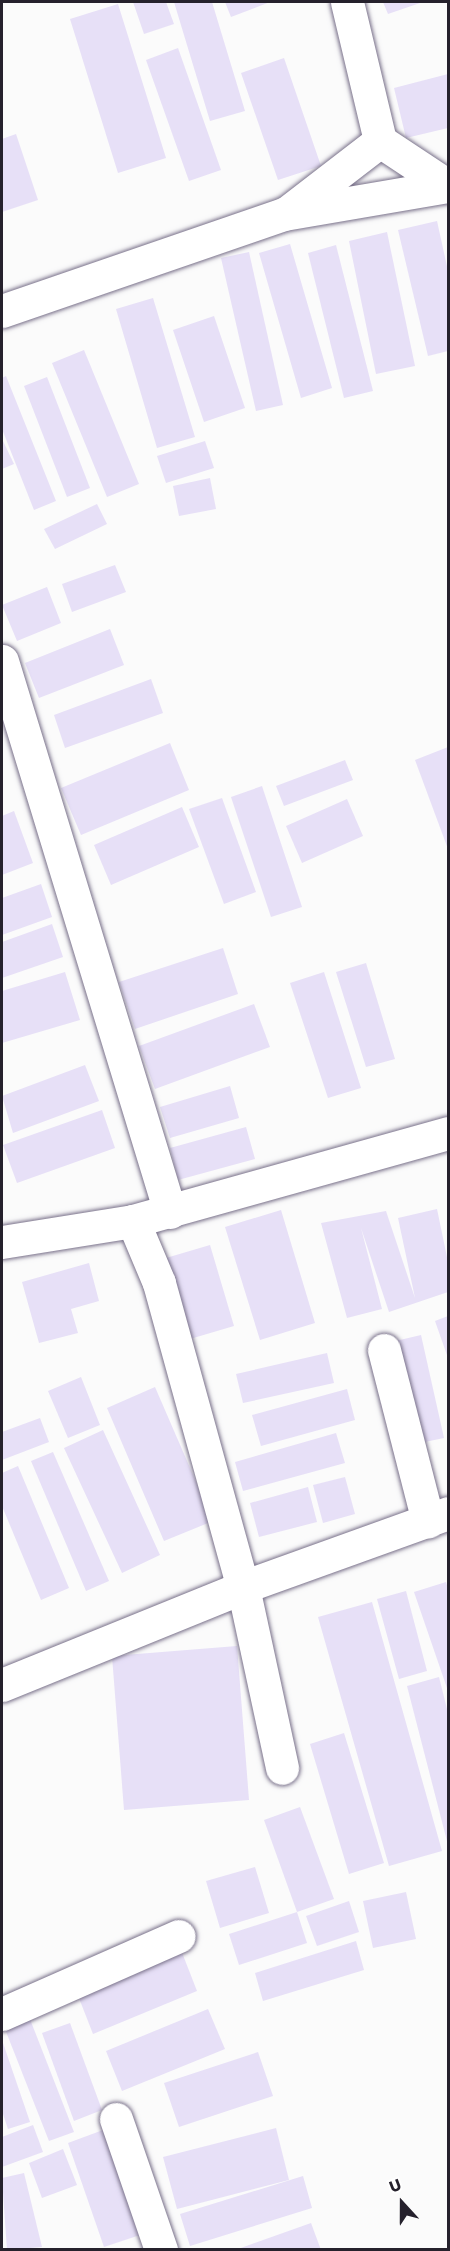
<!DOCTYPE html>
<style>
body{margin:0}
#map{position:relative;width:450px;height:2251px;overflow:hidden;background:#fbfbfb;font-family:Poppins,sans-serif}
div>[style]{position:absolute}
[style*='--x']{left:calc(var(--x)*1px);top:calc(var(--y)*1px);width:calc(var(--w)*1px);rotate:calc(var(--a)*1deg)}
.building>*{inset:0;background:#e7e0f7}
.roads{filter:drop-shadow(0 0 2px #79718a) drop-shadow(0 0 2px #79718a)}
.minor>*{height:33px;margin:-16.5px;padding:0 16.5px;transform-origin:16.5px;border-radius:16.5px;background:#fff}
span{translate:-50% -50%;white-space:nowrap;text-align:center;line-height:1.15;-webkit-text-stroke:4.5px #fff;paint-order:stroke}
.frame{position:absolute;inset:0;border:3px solid #25212c;pointer-events:none}
.north{position:absolute;left:372px;top:2173px;width:60px;height:60px;-webkit-text-stroke:4px #fff;paint-order:stroke;rotate:339deg;font-size:16px;font-weight:700;line-height:24px;text-align:center;color:#25212c}
.north::after{content:'';display:block;margin:auto;width:21px;height:27px;background:#25212c;clip-path:polygon(50% 0,100% 100%,50% 72%,0 100%)}
</style>
<div id="map">
<div class="building">
<i style="clip-path:polygon(133px 2px,166px 2px,174px 24px,144px 34px)"></i>
<i style="clip-path:polygon(174px 2px,212px 2px,245px 111px,210px 121px)"></i>
<i style="clip-path:polygon(225px 2px,270px 2px,231px 17px)"></i>
<i style="clip-path:polygon(383px 2px,423px 2px,388px 14px)"></i>
<i style="clip-path:polygon(118px 4px,166px 158px,118px 173px,70px 19px)"></i>
<i style="clip-path:polygon(178px 48px,221px 170px,189px 181px,146px 60px)"></i>
<i style="clip-path:polygon(284px 58px,321px 166px,278px 180px,241px 73px)"></i>
<i style="clip-path:polygon(448px 74px,448px 128px,406px 138px,394px 88px)"></i>
<i style="clip-path:polygon(16px 134px,38px 200px,2px 212px,2px 139px)"></i>
<i style="clip-path:polygon(437px 221px,448px 271px,448px 351px,428px 356px,398px 230px)"></i>
<i style="clip-path:polygon(387px 232px,415px 366px,376px 374px,349px 241px)"></i>
<i style="clip-path:polygon(290px 244px,332px 388px,301px 398px,259px 253px)"></i>
<i style="clip-path:polygon(336px 245px,373px 391px,344px 398px,308px 253px)"></i>
<i style="clip-path:polygon(249px 252px,283px 405px,256px 411px,221px 258px)"></i>
<i style="clip-path:polygon(153px 298px,195px 437px,157px 448px,116px 309px)"></i>
<i style="clip-path:polygon(214px 316px,245px 408px,204px 422px,173px 330px)"></i>
<i style="clip-path:polygon(84px 350px,139px 484px,107px 497px,52px 363px)"></i>
<i style="clip-path:polygon(6px 376px,56px 501px,34px 510px,2px 429px,2px 378px)"></i>
<i style="clip-path:polygon(47px 377px,90px 488px,67px 497px,24px 386px)"></i>
<i style="clip-path:polygon(3px 441px,14px 464px,2px 469px,2px 442px)"></i>
<i style="clip-path:polygon(205px 441px,214px 468px,166px 483px,157px 456px)"></i>
<i style="clip-path:polygon(210px 478px,216px 509px,179px 516px,173px 486px)"></i>
<i style="clip-path:polygon(97px 504px,107px 524px,55px 549px,44px 529px)"></i>
<i style="clip-path:polygon(115px 565px,126px 592px,72px 612px,62px 584px)"></i>
<i style="clip-path:polygon(47px 587px,61px 623px,17px 641px,2px 605px)"></i>
<i style="clip-path:polygon(110px 629px,124px 665px,39px 698px,25px 663px)"></i>
<i style="clip-path:polygon(151px 679px,163px 713px,65px 748px,54px 715px)"></i>
<i style="clip-path:polygon(170px 743px,189px 790px,81px 835px,61px 788px)"></i>
<i style="clip-path:polygon(448px 747px,448px 849px,415px 760px)"></i>
<i style="clip-path:polygon(345px 760px,353px 780px,284px 806px,276px 786px)"></i>
<i style="clip-path:polygon(262px 786px,302px 907px,271px 917px,231px 797px)"></i>
<i style="clip-path:polygon(222px 798px,256px 892px,224px 904px,189px 809px)"></i>
<i style="clip-path:polygon(347px 799px,363px 836px,302px 863px,286px 826px)"></i>
<i style="clip-path:polygon(182px 807px,199px 847px,111px 885px,94px 845px)"></i>
<i style="clip-path:polygon(14px 811px,33px 863px,2px 875px,2px 816px)"></i>
<i style="clip-path:polygon(41px 884px,52px 917px,2px 935px,2px 898px)"></i>
<i style="clip-path:polygon(52px 924px,63px 957px,2px 978px,2px 942px)"></i>
<i style="clip-path:polygon(223px 948px,238px 994px,135px 1029px,119px 982px)"></i>
<i style="clip-path:polygon(366px 963px,395px 1059px,366px 1067px,336px 972px)"></i>
<i style="clip-path:polygon(65px 972px,80px 1020px,2px 1043px,2px 991px)"></i>
<i style="clip-path:polygon(324px 972px,361px 1088px,328px 1098px,290px 983px)"></i>
<i style="clip-path:polygon(254px 1004px,270px 1047px,155px 1089px,139px 1046px)"></i>
<i style="clip-path:polygon(85px 1065px,99px 1101px,13px 1133px,2px 1096px)"></i>
<i style="clip-path:polygon(230px 1086px,239px 1118px,170px 1138px,160px 1107px)"></i>
<i style="clip-path:polygon(102px 1110px,115px 1148px,17px 1183px,3px 1145px)"></i>
<i style="clip-path:polygon(246px 1127px,255px 1159px,178px 1180px,170px 1148px)"></i>
<i style="clip-path:polygon(437px 1209px,448px 1262px,448px 1292px,389px 1312px,361px 1228px,382px 1309px,347px 1318px,321px 1223px,386px 1211px,415px 1298px,398px 1218px)"></i>
<i style="clip-path:polygon(281px 1210px,315px 1323px,260px 1340px,225px 1227px)"></i>
<i style="clip-path:polygon(210px 1245px,234px 1326px,190px 1339px,166px 1258px)"></i>
<i style="clip-path:polygon(89px 1263px,99px 1301px,71px 1309px,78px 1333px,39px 1343px,22px 1282px)"></i>
<i style="clip-path:polygon(448px 1316px,448px 1358px,435px 1321px)"></i>
<i style="clip-path:polygon(421px 1335px,444px 1438px,410px 1445px,387px 1343px)"></i>
<i style="clip-path:polygon(327px 1353px,334px 1383px,243px 1403px,236px 1374px)"></i>
<i style="clip-path:polygon(81px 1377px,100px 1425px,68px 1438px,48px 1391px)"></i>
<i style="clip-path:polygon(155px 1387px,213px 1521px,164px 1541px,107px 1408px)"></i>
<i style="clip-path:polygon(347px 1389px,355px 1420px,261px 1446px,252px 1415px)"></i>
<i style="clip-path:polygon(40px 1418px,49px 1442px,2px 1460px,2px 1432px)"></i>
<i style="clip-path:polygon(103px 1430px,160px 1555px,122px 1573px,64px 1448px)"></i>
<i style="clip-path:polygon(336px 1433px,345px 1463px,243px 1491px,235px 1462px)"></i>
<i style="clip-path:polygon(53px 1452px,109px 1581px,86px 1591px,31px 1461px)"></i>
<i style="clip-path:polygon(18px 1466px,69px 1588px,41px 1600px,2px 1506px,2px 1473px)"></i>
<i style="clip-path:polygon(345px 1477px,355px 1514px,323px 1523px,313px 1485px)"></i>
<i style="clip-path:polygon(308px 1487px,317px 1522px,259px 1537px,250px 1503px)"></i>
<i style="clip-path:polygon(446px 1582px,448px 1589px,448px 1691px,414px 1592px)"></i>
<i style="clip-path:polygon(406px 1591px,427px 1671px,399px 1679px,377px 1599px)"></i>
<i style="clip-path:polygon(372px 1602px,442px 1851px,389px 1866px,318px 1617px)"></i>
<i style="clip-path:polygon(237px 1646px,249px 1800px,124px 1810px,112px 1656px)"></i>
<i style="clip-path:polygon(439px 1677px,448px 1713px,448px 1845px,407px 1686px)"></i>
<i style="clip-path:polygon(344px 1733px,384px 1863px,349px 1874px,310px 1744px)"></i>
<i style="clip-path:polygon(300px 1807px,334px 1899px,297px 1912px,264px 1820px)"></i>
<i style="clip-path:polygon(255px 1867px,269px 1913px,220px 1928px,206px 1881px)"></i>
<i style="clip-path:polygon(406px 1892px,416px 1939px,373px 1948px,363px 1901px)"></i>
<i style="clip-path:polygon(349px 1901px,359px 1932px,317px 1946px,306px 1916px)"></i>
<i style="clip-path:polygon(297px 1912px,307px 1943px,239px 1965px,229px 1934px)"></i>
<i style="clip-path:polygon(356px 1941px,364px 1970px,263px 2001px,255px 1973px)"></i>
<i style="clip-path:polygon(181px 1950px,197px 1991px,93px 2034px,77px 1993px)"></i>
<i style="clip-path:polygon(208px 2009px,225px 2049px,122px 2091px,106px 2051px)"></i>
<i style="clip-path:polygon(28px 2014px,74px 2132px,49px 2141px,3px 2024px)"></i>
<i style="clip-path:polygon(70px 2023px,102px 2110px,74px 2121px,42px 2033px)"></i>
<i style="clip-path:polygon(2px 2040px,30px 2122px,8px 2129px,2px 2111px)"></i>
<i style="clip-path:polygon(258px 2052px,273px 2096px,179px 2127px,164px 2083px)"></i>
<i style="clip-path:polygon(33px 2125px,43px 2152px,2px 2167px,2px 2137px)"></i>
<i style="clip-path:polygon(276px 2128px,289px 2180px,177px 2209px,163px 2157px)"></i>
<i style="clip-path:polygon(103px 2130px,140px 2235px,104px 2247px,68px 2143px)"></i>
<i style="clip-path:polygon(63px 2149px,77px 2185px,42px 2198px,29px 2163px)"></i>
<i style="clip-path:polygon(24px 2173px,42px 2247px,7px 2250px,2px 2178px)"></i>
<i style="clip-path:polygon(303px 2176px,312px 2208px,190px 2246px,180px 2214px)"></i>
<i style="clip-path:polygon(311px 2223px,321px 2250px,238px 2250px,238px 2249px)"></i>
</div>
<div class="roads">
<div class="minor">
<i style="--x:347;--y:2;--w:143;--a:76.6"></i>
<i style="--x:380;--y:141;--w:82;--a:33.5"></i>
<i style="--x:289;--y:211;--w:115;--a:-37.6"></i>
<i style="--x:2;--y:311;--w:298;--a:-19"></i>
<i style="--x:284;--y:214;--w:166;--a:-9.7"></i>
<i style="--x:2;--y:661;--w:576;--a:73.04"></i>
<i style="--x:133;--y:1221;--w:67;--a:67.2"></i>
<i style="--x:159;--y:1283;--w:315;--a:74.6"></i>
<i style="--x:243;--y:1587;--w:185;--a:77.8"></i>
<i style="--x:2;--y:1242;--w:133;--a:-9.1"></i>
<i style="--x:133;--y:1221;--w:327;--a:-15.6"></i>
<i style="--x:384;--y:1350;--w:177;--a:75.6"></i>
<i style="--x:2;--y:1685;--w:260;--a:-22.1"></i>
<i style="--x:243;--y:1587;--w:218;--a:-19.8"></i>
<i style="--x:2;--y:2014;--w:193;--a:-23.8"></i>
<i style="--x:116;--y:2119;--w:139;--a:71"></i>
</div>
</div>
<div class="frame"></div>
<div class="north">U</div>
</div>
